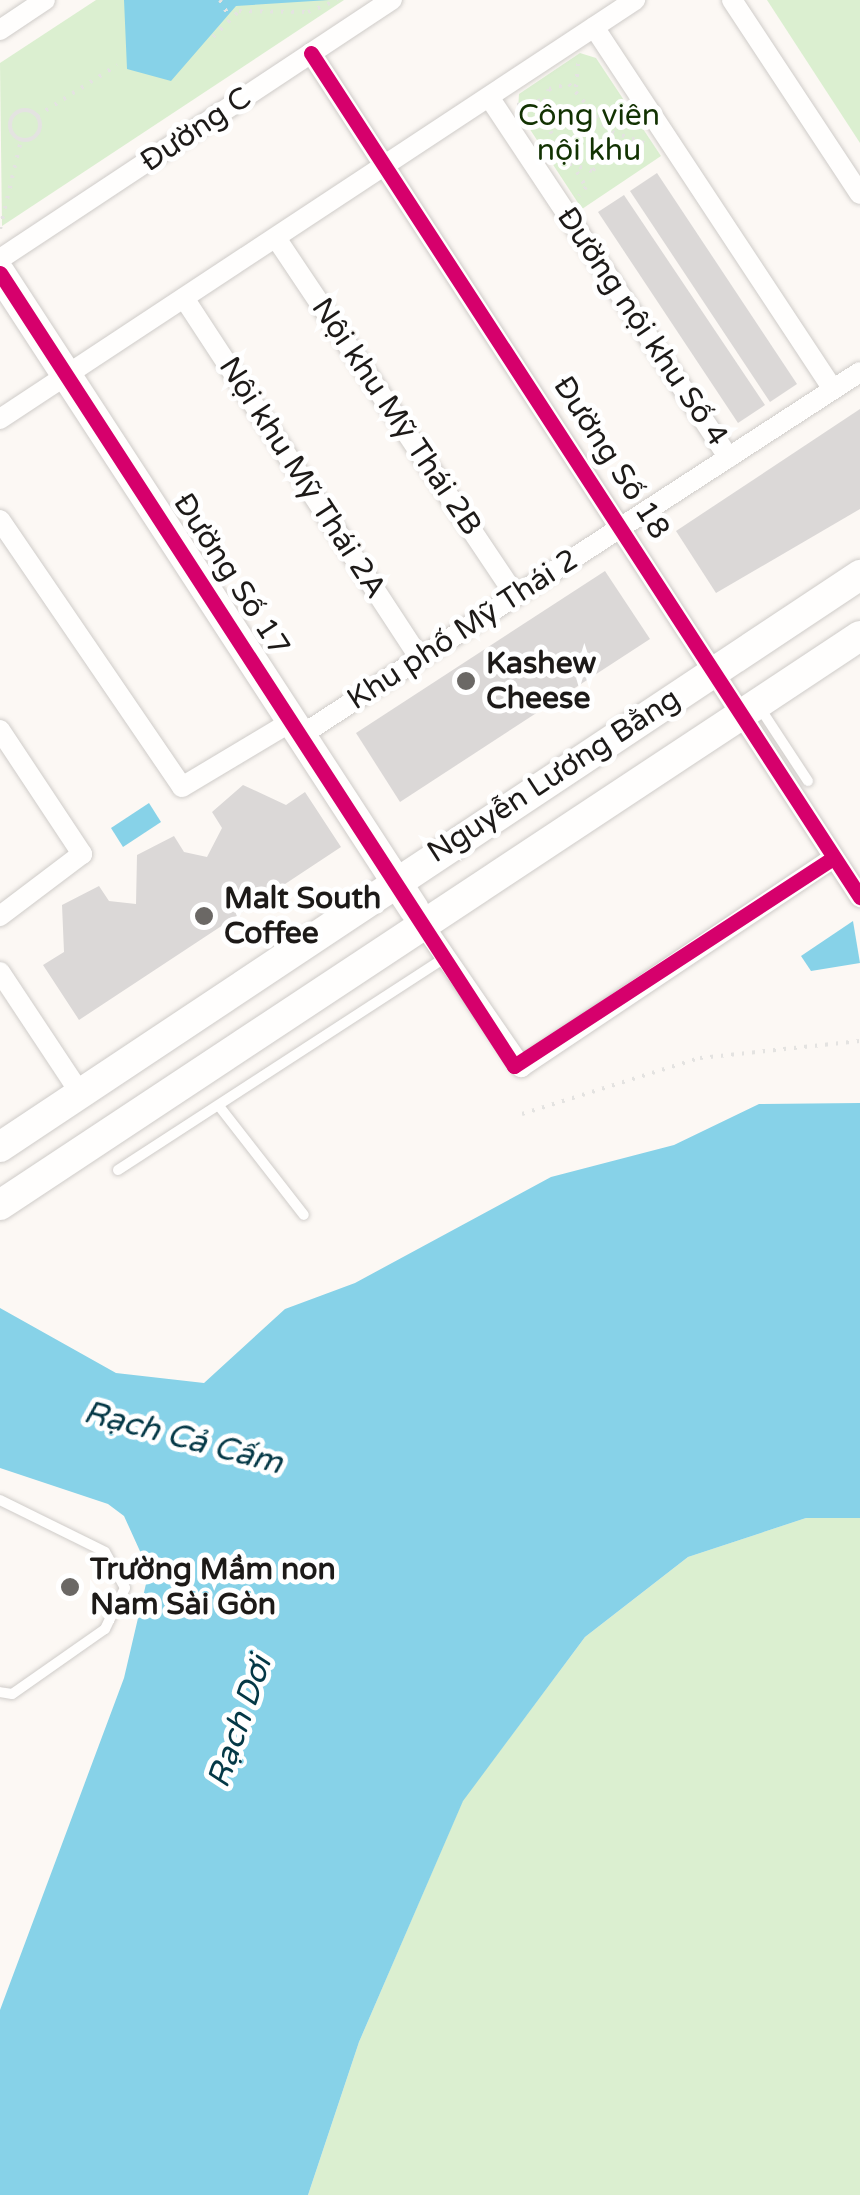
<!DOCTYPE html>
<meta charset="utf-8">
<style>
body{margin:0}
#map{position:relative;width:860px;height:2195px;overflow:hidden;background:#fcf8f4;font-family:"Varela Round",sans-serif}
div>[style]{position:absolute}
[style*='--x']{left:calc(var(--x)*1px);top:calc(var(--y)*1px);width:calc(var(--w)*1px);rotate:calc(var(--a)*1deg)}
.green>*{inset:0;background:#dbefd0}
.water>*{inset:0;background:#87d2e8}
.building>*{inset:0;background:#dbd8d7}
.path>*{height:4px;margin-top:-2px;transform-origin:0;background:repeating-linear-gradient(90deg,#e4e3e1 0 2.5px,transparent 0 10.5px)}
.path>.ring{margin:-2px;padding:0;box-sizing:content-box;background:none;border:4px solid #e4e3e1;border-radius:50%}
.roads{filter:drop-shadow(0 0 2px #cfccc9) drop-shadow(0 0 2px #cfccc9)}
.lane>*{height:10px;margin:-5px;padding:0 5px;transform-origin:5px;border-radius:5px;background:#fffefd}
.street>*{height:20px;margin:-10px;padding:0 10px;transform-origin:10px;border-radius:10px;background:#fffefd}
.secondary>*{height:30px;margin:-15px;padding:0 15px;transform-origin:15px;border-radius:15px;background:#fffefd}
.cycleway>*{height:15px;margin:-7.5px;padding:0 7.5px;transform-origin:7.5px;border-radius:7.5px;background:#d6006c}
.dots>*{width:28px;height:28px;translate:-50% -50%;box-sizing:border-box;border:5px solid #fff;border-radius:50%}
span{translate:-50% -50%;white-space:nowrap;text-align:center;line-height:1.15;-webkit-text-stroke:10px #fff;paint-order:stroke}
.park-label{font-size:30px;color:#123202}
.street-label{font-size:30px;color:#1d1a18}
.poi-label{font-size:30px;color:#1d1a18;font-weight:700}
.left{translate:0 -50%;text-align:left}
.water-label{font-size:32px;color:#043846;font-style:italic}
</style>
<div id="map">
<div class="green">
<i style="clip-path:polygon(96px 0,344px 0,2px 226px,0 63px)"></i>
<i style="clip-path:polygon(767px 0,860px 0,860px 143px)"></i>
<i style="clip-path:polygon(580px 53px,596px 58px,661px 156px,582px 209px,518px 111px,519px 94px)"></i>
<i style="clip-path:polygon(806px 1518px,860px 1518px,860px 2195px,308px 2195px,359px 2042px,463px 1800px,585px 1637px,688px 1557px)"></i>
</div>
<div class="water">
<i style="clip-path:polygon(124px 0,329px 0,236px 6px,171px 81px,127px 69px)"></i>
<i style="clip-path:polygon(149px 803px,161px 822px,123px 847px,111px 828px)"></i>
<i style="clip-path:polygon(853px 921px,860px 963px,811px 971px,801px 956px)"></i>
<i style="clip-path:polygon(860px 1103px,860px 1518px,806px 1518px,688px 1557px,585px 1637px,463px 1801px,359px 2042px,308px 2195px,0 2195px,0 2010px,124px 1678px,149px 1571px,124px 1516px,108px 1504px,0 1468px,0 1308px,116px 1373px,204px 1383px,285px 1309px,355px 1283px,551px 1177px,674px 1145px,759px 1104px)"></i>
</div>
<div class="building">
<i style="clip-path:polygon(657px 173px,797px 384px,770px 402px,630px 191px)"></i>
<i style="clip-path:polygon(624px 195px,765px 405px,738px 423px,598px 212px)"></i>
<i style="clip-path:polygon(860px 409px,860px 509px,716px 593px,676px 531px)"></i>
<i style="clip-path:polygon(605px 571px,650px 639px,400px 802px,356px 733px)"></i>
<i style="clip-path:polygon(243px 785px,286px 805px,305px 792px,341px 847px,79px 1020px,43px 965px,64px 952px,62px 905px,99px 886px,109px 901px,136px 904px,137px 855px,174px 836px,184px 852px,207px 857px,222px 828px,212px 812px)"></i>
</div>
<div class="path">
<i style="--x:220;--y:0;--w:18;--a:61"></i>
<i style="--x:213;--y:37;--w:37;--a:-45"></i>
<i style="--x:239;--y:11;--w:69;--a:0.8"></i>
<i style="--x:308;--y:12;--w:32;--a:-22"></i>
<i style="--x:569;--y:84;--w:65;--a:50"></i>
<i style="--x:611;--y:134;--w:21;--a:90"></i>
<i style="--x:611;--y:155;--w:25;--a:140"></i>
<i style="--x:592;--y:171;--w:28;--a:-162"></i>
<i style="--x:565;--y:162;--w:56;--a:-115.2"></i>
<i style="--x:541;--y:111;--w:23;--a:-70"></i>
<i style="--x:549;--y:89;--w:21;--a:-14"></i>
<i style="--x:576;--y:87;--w:25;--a:-85"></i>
<i style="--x:517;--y:105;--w:25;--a:-11"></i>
<i class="ring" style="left:10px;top:110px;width:26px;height:26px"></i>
<i style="--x:37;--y:116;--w:95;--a:-32.5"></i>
<i style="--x:612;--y:132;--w:39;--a:19"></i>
<i style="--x:612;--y:157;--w:25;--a:-29"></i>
<i style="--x:577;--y:172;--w:17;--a:59"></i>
<i style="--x:586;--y:187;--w:11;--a:128"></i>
<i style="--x:0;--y:229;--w:91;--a:-76.7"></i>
<i style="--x:522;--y:1114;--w:187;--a:-17.5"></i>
<i style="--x:700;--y:1058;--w:161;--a:-6.1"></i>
</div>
<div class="roads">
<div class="lane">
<i style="--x:758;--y:705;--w:91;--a:56.7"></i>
<i style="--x:219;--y:1106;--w:138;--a:52.1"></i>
<i style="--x:118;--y:1170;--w:387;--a:-33"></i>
<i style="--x:0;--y:1500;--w:117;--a:26.3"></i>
<i style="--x:105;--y:1552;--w:41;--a:60.9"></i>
<i style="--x:125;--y:1588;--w:46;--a:116"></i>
<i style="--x:105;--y:1629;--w:113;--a:145"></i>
<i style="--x:12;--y:1694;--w:12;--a:-171"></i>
</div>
<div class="street">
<i style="--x:732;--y:0;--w:232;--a:56.6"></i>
<i style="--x:594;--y:27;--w:434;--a:56.6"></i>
<i style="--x:0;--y:30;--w:54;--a:-33.7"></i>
<i style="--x:311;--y:53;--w:1007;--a:56.96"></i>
<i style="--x:489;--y:97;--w:433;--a:56.4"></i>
<i style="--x:276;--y:238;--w:431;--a:56.2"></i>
<i style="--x:0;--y:259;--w:470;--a:-33.5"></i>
<i style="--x:184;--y:298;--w:430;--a:56.8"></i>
<i style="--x:0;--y:419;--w:761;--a:-33.42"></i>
<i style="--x:0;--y:520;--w:323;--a:55.7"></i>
<i style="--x:182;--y:787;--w:131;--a:-30.9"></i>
<i style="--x:0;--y:730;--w:149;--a:56.5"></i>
<i style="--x:82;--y:854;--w:103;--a:142.9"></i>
<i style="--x:303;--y:734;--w:664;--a:-33.02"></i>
<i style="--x:416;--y:914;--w:186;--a:55.5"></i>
<i style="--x:521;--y:1067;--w:374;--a:-33.8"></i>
<i style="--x:0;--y:972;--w:145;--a:56.5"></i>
</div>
<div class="secondary">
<i style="--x:0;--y:273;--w:759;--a:56.94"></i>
<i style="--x:0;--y:1147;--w:1033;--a:-33.63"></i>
<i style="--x:0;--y:1205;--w:1031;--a:-33.49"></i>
</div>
</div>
<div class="cycleway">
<i style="--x:311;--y:53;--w:1007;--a:56.96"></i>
<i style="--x:0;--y:273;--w:945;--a:57.05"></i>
<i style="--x:514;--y:1066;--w:379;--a:-33.1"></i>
</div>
<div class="dots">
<i style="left:466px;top:681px;background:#6b6865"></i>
<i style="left:204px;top:916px;background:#6b6865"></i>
<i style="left:70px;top:1587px;background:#6b6865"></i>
</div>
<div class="park-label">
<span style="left:589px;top:133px">Công viên<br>nội khu</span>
</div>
<div class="street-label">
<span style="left:196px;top:130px;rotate:-34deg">Đường C</span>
<span style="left:642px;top:327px;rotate:56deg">Đường nội khu Số 4</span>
<span style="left:396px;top:417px;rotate:56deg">Nội khu Mỹ Thái 2B</span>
<span style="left:611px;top:458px;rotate:57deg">Đường Số 18</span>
<span style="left:302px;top:478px;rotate:57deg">Nội khu Mỹ Thái 2A</span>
<span style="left:231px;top:575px;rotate:57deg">Đường Số 17</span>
<span style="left:463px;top:630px;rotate:-33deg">Khu phố Mỹ Thái 2</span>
<span style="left:554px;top:776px;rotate:-33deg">Nguyễn Lương Bằng</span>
</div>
<div class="poi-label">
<span class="left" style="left:486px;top:681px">Kashew<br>Cheese</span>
<span class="left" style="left:224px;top:916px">Malt South<br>Coffee</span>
<span class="left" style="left:90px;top:1587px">Trường Mầm non<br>Nam Sài Gòn</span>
</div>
<div class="water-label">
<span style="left:183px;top:1438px;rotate:15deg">Rạch Cả Cấm</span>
<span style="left:240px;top:1722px;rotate:-71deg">Rạch Dơi</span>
</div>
</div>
